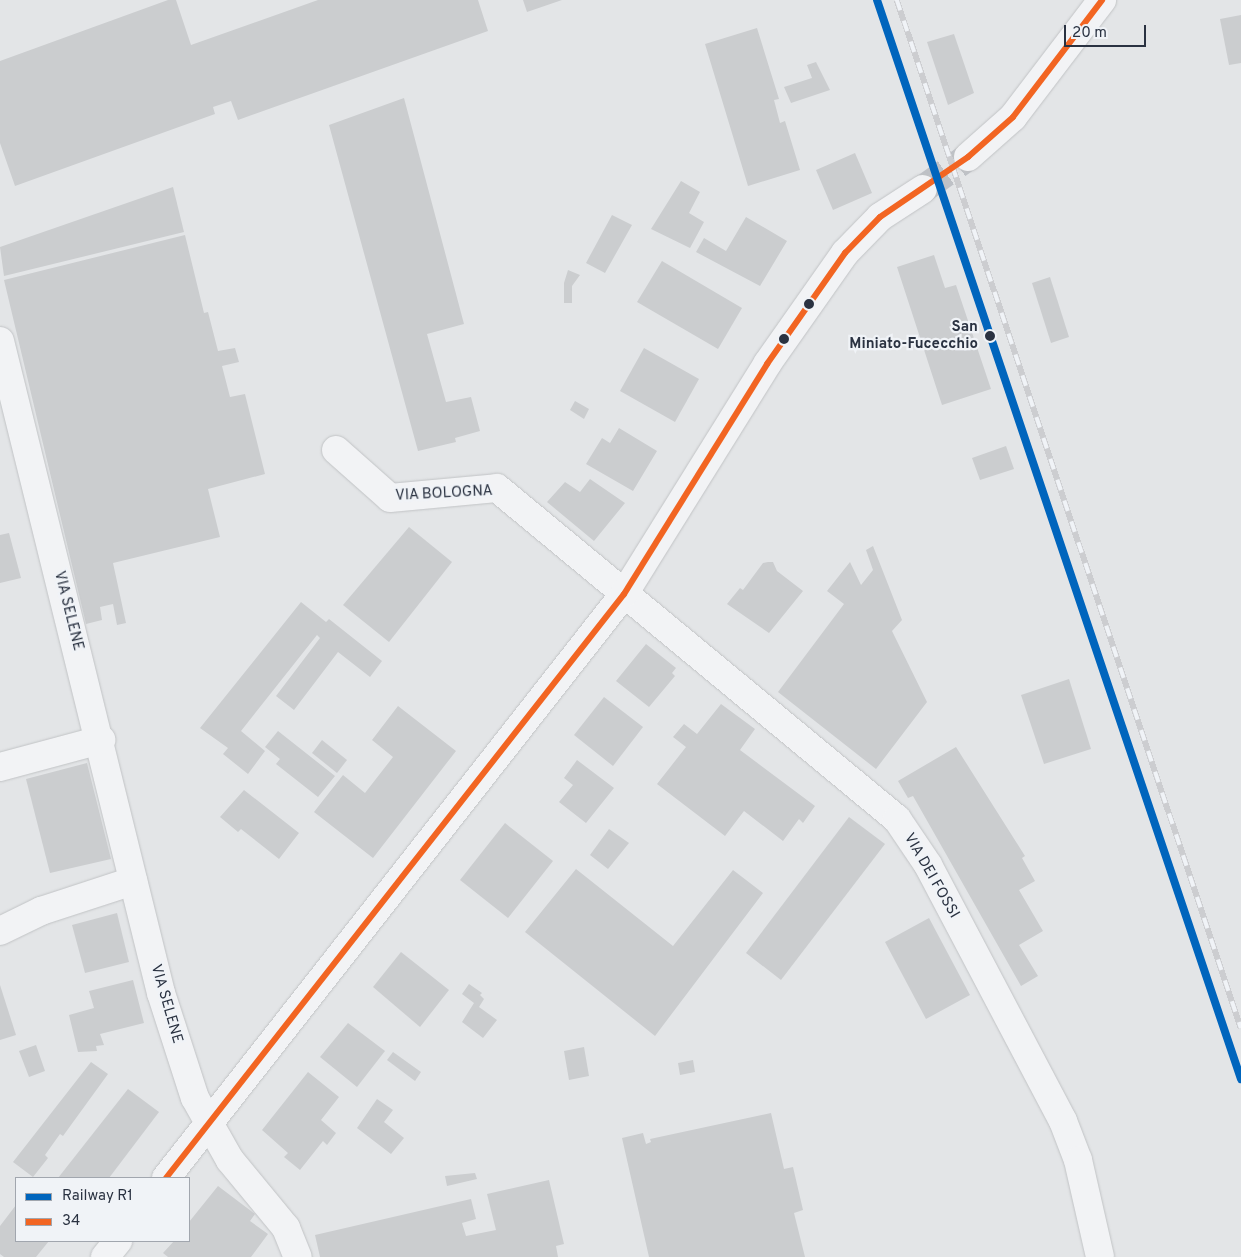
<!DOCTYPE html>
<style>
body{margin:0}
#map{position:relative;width:1241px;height:1257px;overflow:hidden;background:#e3e5e7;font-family:Overpass,sans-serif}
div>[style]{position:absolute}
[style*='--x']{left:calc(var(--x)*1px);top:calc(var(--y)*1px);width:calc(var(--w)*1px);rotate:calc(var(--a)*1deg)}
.building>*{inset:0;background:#cbcdcf}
.tertiary-tunnel>*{height:28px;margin-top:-14px;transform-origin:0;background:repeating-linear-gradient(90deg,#bec1c6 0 28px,transparent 0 42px)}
.roads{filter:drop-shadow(0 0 1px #c1c3c5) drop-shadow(0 0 1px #c1c3c5)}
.minor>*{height:28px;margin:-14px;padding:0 14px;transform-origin:14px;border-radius:14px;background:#f2f3f5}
.tertiary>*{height:28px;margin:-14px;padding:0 14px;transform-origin:14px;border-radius:14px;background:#f2f3f5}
.rail>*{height:5.5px;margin-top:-2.75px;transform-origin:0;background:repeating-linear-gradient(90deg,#f0f3f7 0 11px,#cccdd0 0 22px);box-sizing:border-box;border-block:1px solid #cccdd0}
.bus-1>*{height:6px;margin:-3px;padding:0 3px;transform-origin:3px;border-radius:3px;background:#f26522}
.rail-1>*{height:8px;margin:-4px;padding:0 4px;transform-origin:4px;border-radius:4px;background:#0065bd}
.dots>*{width:14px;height:14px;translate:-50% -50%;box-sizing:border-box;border:2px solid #f0f3f7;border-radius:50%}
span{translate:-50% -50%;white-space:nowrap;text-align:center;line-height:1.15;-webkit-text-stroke:4.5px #f0f3f7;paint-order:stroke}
.stop-label{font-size:15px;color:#2a3241;font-weight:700}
.right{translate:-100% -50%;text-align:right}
.street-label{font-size:15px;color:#2a3241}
.legend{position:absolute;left:15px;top:1177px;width:175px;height:65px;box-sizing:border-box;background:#f0f3f7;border:1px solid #a1a6ae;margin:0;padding:6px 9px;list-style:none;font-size:15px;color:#2a3241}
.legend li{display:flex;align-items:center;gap:10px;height:25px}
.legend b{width:25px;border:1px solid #a1a6ae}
.scale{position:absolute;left:1064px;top:25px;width:82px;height:22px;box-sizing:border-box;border:2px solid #2a3241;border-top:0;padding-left:6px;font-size:15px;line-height:18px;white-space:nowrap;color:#2a3241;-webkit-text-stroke:4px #f0f3f7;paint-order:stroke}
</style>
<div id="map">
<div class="building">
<i style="clip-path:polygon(168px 0,176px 0,191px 45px,318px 0,478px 0,488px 31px,238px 120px,231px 101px,213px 107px,215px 114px,15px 186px,0 143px,0 61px)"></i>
<i style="clip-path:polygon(523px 0,562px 0,527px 12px)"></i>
<i style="clip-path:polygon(1241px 15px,1241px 63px,1229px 65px,1220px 19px)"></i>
<i style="clip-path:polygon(757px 28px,779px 99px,774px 100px,780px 123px,785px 121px,800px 170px,748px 186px,705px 44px)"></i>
<i style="clip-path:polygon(954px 34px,974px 93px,948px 105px,927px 42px)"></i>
<i style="clip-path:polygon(816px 62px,830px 90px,791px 103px,784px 87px,812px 78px,807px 65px)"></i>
<i style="clip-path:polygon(404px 98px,464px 324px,427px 334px,446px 402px,471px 397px,480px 431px,455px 438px,456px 442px,418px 451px,329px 125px)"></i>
<i style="clip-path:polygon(855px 153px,872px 193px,833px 210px,816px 170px)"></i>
<i style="clip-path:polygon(681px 181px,700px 192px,689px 213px,704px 222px,690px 248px,651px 229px)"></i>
<i style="clip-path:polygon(173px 187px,184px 232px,4px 276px,0 247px)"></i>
<i style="clip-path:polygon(612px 215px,632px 225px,605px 273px,586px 263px)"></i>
<i style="clip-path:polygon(746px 217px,787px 241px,760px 286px,696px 252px,704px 238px,726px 251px)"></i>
<i style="clip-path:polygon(185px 235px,204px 313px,208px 312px,218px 351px,235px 348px,239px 362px,222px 366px,230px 397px,245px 394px,265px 474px,208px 489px,220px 537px,113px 563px,126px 623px,117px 625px,113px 604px,100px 607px,102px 620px,86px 624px,4px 280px)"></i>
<i style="clip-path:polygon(934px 255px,945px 288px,956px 285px,991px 389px,942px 405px,897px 267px)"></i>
<i style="clip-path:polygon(662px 261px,742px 308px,718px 349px,637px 302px)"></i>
<i style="clip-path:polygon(568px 270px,580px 275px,572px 286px,572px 303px,564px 303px,564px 283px)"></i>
<i style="clip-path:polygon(1050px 277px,1069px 337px,1051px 343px,1032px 283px)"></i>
<i style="clip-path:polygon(644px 348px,699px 379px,675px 422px,620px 391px)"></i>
<i style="clip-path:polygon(575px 401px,589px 409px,584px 419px,570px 410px)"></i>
<i style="clip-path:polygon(619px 428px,657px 451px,633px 491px,586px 464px,602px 438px,610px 443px)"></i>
<i style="clip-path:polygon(1006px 446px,1014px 469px,980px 480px,972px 458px)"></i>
<i style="clip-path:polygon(590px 479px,625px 503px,594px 541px,547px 502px,565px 482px,580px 492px)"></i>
<i style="clip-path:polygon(409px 527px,452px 562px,389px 642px,343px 605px)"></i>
<i style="clip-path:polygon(9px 533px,21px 578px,0 583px,0 535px)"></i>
<i style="clip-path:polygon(873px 546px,902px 620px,892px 631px,927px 702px,876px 769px,778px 692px,844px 604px,827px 591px,850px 562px,861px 585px,873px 570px,866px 550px)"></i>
<i style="clip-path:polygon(768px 562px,773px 562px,777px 571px,803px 591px,769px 633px,727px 604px,740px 588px,743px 590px,763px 563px)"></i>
<i style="clip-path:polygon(301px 602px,326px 622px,329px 619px,382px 661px,370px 677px,338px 652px,294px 710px,276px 696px,320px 638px,317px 635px,241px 731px,265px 751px,248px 774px,223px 754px,228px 748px,200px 728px)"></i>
<i style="clip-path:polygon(646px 644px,676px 668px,672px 673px,675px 676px,649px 707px,616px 681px)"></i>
<i style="clip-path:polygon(1069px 679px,1091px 749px,1044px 764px,1021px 695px)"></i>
<i style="clip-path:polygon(604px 697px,643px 727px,613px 766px,574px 735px)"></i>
<i style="clip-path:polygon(721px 704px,755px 729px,740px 750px,815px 806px,803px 823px,799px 819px,783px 841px,744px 811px,725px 836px,657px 784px,686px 747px,673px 737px,684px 724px,697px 734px)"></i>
<i style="clip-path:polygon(398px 706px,456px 751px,373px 858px,314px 812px,343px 775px,365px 793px,393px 757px,372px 740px)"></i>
<i style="clip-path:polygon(278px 731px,335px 776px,318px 797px,276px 764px,280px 759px,265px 747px)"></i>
<i style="clip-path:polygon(322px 740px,347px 760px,337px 773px,312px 753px)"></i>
<i style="clip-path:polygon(956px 747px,1025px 856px,1022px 858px,1035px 881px,1019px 890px,1043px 931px,1019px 945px,1038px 976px,1021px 986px,913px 796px,908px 798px,898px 781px)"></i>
<i style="clip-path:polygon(577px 760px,614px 788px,586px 823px,559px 802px,573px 785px,564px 778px)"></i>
<i style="clip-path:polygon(87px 763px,111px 859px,50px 873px,26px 779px)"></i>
<i style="clip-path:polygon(244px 790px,299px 833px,279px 859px,241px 829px,238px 832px,220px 817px)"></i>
<i style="clip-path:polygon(849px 817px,885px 844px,781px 980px,746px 953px)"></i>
<i style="clip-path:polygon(505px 823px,553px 861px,508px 918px,460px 880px)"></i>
<i style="clip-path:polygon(609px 829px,629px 843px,608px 869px,590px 855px)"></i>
<i style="clip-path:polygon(576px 869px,673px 946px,733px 870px,763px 893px,655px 1036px,525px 932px)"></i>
<i style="clip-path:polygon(117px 913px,129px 962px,85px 973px,72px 925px)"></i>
<i style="clip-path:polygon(929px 918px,970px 995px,926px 1019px,885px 942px)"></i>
<i style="clip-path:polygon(401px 952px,449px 990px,420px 1027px,373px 987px)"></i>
<i style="clip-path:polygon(133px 980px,144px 1023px,100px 1034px,104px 1045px,96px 1046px,97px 1051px,78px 1052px,69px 1015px,94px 1008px,89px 991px)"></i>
<i style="clip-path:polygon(469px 984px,482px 993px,480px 995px,484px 999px,479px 1007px,497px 1020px,483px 1038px,462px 1022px,474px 1003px,462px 994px)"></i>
<i style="clip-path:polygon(0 985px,16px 1035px,0 1040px)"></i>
<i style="clip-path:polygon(348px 1023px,385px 1051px,357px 1087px,320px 1057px)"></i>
<i style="clip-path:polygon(36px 1045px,45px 1071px,29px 1077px,19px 1051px)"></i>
<i style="clip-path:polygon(584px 1047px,589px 1076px,569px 1080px,564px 1051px)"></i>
<i style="clip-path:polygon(393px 1052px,421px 1072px,415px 1081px,387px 1060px)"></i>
<i style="clip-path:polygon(693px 1060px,695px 1072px,680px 1075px,678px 1063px)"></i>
<i style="clip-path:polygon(91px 1062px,108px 1074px,63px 1136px,60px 1134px,45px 1155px,48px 1158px,33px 1177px,13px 1162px)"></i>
<i style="clip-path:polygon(308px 1072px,339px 1097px,321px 1120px,336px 1133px,327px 1145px,323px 1141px,300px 1170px,284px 1157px,288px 1153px,262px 1130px)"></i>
<i style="clip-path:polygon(128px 1089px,159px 1112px,109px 1178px,58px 1178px)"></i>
<i style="clip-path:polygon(377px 1099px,393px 1110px,384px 1122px,404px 1138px,391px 1154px,357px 1128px)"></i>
<i style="clip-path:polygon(771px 1113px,784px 1169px,793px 1167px,803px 1210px,794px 1213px,805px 1257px,649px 1257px,622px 1138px,643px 1133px,646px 1144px,651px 1142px,650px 1139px)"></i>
<i style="clip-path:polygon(475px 1173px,477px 1179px,447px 1186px,445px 1176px)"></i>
<i style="clip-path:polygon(549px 1180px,564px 1244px,556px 1246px,558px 1257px,320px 1257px,315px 1235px,471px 1199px,476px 1219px,462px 1223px,466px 1236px,496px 1230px,487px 1194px)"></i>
<i style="clip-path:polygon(218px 1186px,255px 1214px,250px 1221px,268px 1234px,251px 1257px,168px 1257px,163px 1253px,174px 1241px,189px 1241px,189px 1222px)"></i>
<i style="clip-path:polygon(16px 1205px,16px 1241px,49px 1241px,36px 1257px,4px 1257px,0 1254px,0 1226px)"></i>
</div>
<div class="tertiary-tunnel">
<i style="--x:923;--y:189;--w:55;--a:-35.4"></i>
</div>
<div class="roads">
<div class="minor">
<i style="--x:0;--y:341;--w:672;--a:76.13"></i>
<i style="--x:161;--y:993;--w:110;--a:72.1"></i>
<i style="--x:195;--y:1098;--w:71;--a:60.6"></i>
<i style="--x:230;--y:1160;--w:88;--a:50.5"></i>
<i style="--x:286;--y:1228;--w:31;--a:68"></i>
<i style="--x:336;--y:450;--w:72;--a:41.6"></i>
<i style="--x:390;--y:498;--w:107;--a:-5.3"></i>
<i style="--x:497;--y:488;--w:519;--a:39.61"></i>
<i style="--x:897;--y:819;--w:55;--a:56"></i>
<i style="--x:928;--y:865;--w:289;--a:62.2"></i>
<i style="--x:1063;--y:1121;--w:42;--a:69"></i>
<i style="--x:1078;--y:1160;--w:99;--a:77.2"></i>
<i style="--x:0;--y:767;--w:105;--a:-15"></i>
<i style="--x:0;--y:931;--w:46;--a:-26"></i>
<i style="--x:41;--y:911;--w:97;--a:-18.1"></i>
</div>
<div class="tertiary">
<i style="--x:968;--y:157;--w:60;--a:-41.6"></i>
<i style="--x:1013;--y:117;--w:147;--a:-52.7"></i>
<i style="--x:166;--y:1178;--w:742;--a:-51.89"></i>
<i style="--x:624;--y:594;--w:271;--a:-58.1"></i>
<i style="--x:767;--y:364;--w:136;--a:-54.9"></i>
<i style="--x:845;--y:253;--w:50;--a:-45.8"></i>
<i style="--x:880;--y:217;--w:51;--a:-33.1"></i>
<i style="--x:105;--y:1257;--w:21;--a:-51"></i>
</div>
</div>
<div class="rail">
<i style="--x:897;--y:0;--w:1084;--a:71.5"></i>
</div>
<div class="bus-1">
<i style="--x:166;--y:1178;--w:742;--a:-51.89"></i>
<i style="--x:624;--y:594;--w:271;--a:-58.1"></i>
<i style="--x:767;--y:364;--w:136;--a:-54.9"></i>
<i style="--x:845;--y:253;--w:50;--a:-45.8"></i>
<i style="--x:880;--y:217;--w:107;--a:-34.3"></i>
<i style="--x:968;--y:157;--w:60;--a:-41.6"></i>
<i style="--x:1013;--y:117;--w:147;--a:-52.7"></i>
</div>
<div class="rail-1">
<i style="--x:877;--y:0;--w:1139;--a:71.36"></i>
</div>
<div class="dots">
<i style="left:809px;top:304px;background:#2a3241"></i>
<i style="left:990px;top:336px;background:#2a3241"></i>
<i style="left:784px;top:339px;background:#2a3241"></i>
</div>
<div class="stop-label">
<span class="right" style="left:978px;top:336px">San<br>Miniato-Fucecchio</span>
</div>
<div class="street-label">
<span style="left:444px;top:494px;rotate:-3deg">VIA BOLOGNA</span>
<span style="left:68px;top:611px;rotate:76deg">VIA SELENE</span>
<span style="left:931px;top:876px;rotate:60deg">VIA DEI FOSSI</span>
<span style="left:166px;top:1004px;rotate:74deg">VIA SELENE</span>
</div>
<ul class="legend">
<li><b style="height:6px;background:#0065bd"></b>Railway R1</li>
<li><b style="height:6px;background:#f26522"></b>34</li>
</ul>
<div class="scale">20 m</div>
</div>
